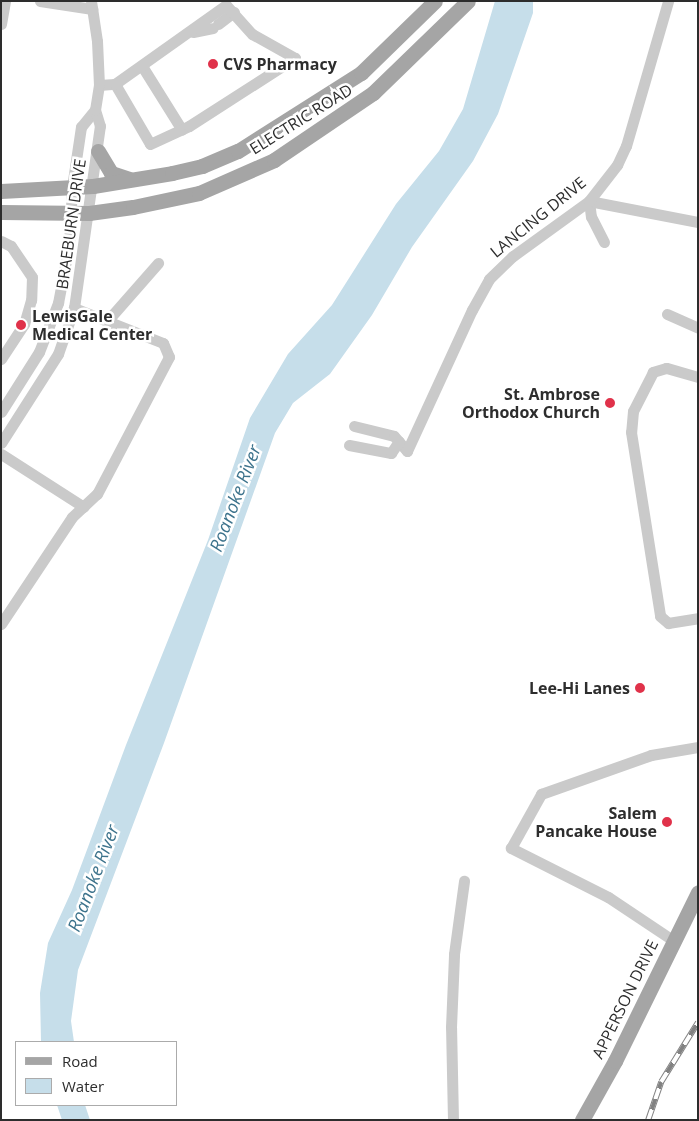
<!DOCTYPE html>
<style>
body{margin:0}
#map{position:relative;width:699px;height:1121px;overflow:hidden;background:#fff;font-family:"Open Sans",sans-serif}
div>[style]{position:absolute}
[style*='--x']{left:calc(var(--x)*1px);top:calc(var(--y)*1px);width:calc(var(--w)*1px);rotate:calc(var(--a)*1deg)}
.water>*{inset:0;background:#c6deea}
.minor>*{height:11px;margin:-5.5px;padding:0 5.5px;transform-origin:5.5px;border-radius:5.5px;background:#cacaca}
.major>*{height:15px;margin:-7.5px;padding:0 7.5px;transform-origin:7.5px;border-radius:7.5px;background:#a5a5a5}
.rail>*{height:5.5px;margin-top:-2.75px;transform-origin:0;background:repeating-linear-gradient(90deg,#fff 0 11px,#828282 0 22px);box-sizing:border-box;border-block:1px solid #828282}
.dots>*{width:14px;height:14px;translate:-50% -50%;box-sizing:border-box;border:2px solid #fff;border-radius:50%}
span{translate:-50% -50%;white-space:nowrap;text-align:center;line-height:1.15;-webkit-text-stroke:5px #fff;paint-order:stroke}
.poi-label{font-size:16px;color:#2d2d2d;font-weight:700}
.left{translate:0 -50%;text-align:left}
.right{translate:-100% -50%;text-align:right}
.street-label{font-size:16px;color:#2d2d2d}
.water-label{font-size:18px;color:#3d738c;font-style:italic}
.frame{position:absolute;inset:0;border:2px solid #2d2d2d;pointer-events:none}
.legend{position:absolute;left:15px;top:1041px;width:162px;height:65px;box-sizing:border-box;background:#fff;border:1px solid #ababab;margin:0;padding:6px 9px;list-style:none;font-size:15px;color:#2d2d2d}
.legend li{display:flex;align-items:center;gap:10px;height:25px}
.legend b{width:25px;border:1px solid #ababab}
</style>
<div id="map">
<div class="water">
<i style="clip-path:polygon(495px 1px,533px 1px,533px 13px,498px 114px,473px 161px,412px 247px,372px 315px,330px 374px,293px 403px,275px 433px,164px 743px,78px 970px,71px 1021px,74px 1042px,41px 1042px,40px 993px,48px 943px,72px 890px,126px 745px,208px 540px,250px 418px,288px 354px,332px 305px,396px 204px,439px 151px,463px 109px)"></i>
<i style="clip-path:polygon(57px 1105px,85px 1105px,90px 1120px,62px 1120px)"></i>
</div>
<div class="minor">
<i style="--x:40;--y:1;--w:53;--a:8.7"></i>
<i style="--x:1;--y:24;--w:23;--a:-80"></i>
<i style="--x:218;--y:24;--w:20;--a:-37"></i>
<i style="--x:193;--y:32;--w:20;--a:-11"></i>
<i style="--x:142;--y:66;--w:75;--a:58"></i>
<i style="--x:99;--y:85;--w:16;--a:-4"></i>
<i style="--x:115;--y:84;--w:69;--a:59.7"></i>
<i style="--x:150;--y:144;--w:43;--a:-24.8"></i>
<i style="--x:189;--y:126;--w:126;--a:-32.7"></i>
<i style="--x:295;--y:58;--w:49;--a:-150.8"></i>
<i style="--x:252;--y:34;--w:39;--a:-132"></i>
<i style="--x:226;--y:5;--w:136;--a:144.6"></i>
<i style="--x:1;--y:241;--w:11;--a:27"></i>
<i style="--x:11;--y:246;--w:37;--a:56"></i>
<i style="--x:32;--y:277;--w:23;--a:92"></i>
<i style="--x:31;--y:300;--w:25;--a:106"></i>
<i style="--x:24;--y:324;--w:42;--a:123.3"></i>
<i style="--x:604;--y:242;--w:28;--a:-117"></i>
<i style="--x:591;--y:217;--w:16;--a:-97"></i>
<i style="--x:589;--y:201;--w:111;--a:10.9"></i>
<i style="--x:667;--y:314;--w:34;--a:24"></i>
<i style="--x:108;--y:320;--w:76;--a:-48.7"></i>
<i style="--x:698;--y:377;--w:33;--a:-164"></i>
<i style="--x:666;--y:368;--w:14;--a:163"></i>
<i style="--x:653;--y:372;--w:44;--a:117.1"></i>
<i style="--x:633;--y:411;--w:21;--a:95"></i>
<i style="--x:631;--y:432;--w:186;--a:81"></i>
<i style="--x:660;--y:616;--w:11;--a:41"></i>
<i style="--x:668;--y:623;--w:30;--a:-9"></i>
<i style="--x:1;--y:412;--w:71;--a:-57.7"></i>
<i style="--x:39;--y:352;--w:53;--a:-68.8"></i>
<i style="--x:58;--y:303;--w:59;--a:-79.3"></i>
<i style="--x:69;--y:245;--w:58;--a:-87"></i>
<i style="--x:72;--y:187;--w:61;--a:-81.5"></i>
<i style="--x:81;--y:127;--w:22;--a:-51"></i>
<i style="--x:354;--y:426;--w:41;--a:14"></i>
<i style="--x:394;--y:436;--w:20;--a:49"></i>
<i style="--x:407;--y:451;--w:155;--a:-65.3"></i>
<i style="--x:472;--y:310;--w:35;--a:-61"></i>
<i style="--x:489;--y:279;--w:33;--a:-44"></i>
<i style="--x:513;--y:256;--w:94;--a:-35.9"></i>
<i style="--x:589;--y:201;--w:46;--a:-52.1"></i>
<i style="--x:617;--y:165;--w:21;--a:-65"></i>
<i style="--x:626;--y:146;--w:151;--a:-73.8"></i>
<i style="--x:1;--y:443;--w:106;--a:-57.4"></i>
<i style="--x:58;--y:354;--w:49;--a:-70.8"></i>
<i style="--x:74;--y:308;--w:184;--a:-81.9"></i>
<i style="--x:100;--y:126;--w:17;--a:-107"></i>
<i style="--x:95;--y:110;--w:25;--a:-81"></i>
<i style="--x:99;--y:85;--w:44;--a:-92.6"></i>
<i style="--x:97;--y:41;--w:40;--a:-98.5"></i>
<i style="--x:349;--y:445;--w:43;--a:10.8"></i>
<i style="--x:391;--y:453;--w:14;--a:-56"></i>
<i style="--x:1;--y:454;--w:98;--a:32.6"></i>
<i style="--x:1;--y:624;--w:128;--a:-56.4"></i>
<i style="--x:72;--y:517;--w:34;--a:-43"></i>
<i style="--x:97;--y:494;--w:155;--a:-62.3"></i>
<i style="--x:169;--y:357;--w:15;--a:-113"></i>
<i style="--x:163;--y:343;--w:96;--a:-158.5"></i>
<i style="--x:674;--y:941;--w:79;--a:-146.3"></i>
<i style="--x:608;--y:897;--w:109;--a:-153.2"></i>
<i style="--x:511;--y:848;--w:62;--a:-60.9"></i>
<i style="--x:541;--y:794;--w:117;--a:-19.5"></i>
<i style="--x:651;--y:755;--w:48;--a:-9.7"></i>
<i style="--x:453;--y:1120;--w:93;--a:-91.2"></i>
<i style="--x:451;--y:1027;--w:73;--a:-87.6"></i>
<i style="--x:454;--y:954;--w:74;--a:-82.2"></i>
</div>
<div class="major">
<i style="--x:98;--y:151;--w:26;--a:59"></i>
<i style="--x:111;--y:173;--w:19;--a:18"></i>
<i style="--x:1;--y:191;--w:92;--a:-3.1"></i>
<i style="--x:93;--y:186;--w:80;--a:-9.3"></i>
<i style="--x:172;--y:173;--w:31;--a:-13"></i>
<i style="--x:202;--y:166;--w:39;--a:-23"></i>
<i style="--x:238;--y:151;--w:146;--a:-32.4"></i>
<i style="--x:361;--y:73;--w:103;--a:-44.2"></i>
<i style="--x:1;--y:212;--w:88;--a:0.7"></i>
<i style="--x:89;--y:213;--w:44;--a:-7.8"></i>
<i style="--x:133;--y:207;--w:67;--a:-12"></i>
<i style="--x:199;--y:193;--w:82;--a:-23.7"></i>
<i style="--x:274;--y:160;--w:120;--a:-34.1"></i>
<i style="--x:373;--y:93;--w:132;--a:-44.1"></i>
<i style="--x:582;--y:1120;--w:68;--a:-60.8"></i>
<i style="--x:615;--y:1061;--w:188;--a:-63.8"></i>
</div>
<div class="rail">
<i style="--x:648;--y:1120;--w:40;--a:-71.1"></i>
<i style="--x:661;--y:1082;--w:70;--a:-58.3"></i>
</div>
<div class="dots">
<i style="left:213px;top:64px;background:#e0324a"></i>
<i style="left:21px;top:325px;background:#e0324a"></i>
<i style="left:610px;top:403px;background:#e0324a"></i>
<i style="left:640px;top:688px;background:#e0324a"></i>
<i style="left:667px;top:822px;background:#e0324a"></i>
</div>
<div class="poi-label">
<span class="left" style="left:223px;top:64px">CVS Pharmacy</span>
<span class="left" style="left:32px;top:325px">LewisGale<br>Medical Center</span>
<span class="right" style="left:600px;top:403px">St. Ambrose<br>Orthodox Church</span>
<span class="right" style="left:630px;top:688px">Lee-Hi Lanes</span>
<span class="right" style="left:657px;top:822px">Salem<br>Pancake House</span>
</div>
<div class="street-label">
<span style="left:301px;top:119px;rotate:-32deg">ELECTRIC ROAD</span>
<span style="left:538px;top:217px;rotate:-39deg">LANCING DRIVE</span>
<span style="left:71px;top:224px;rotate:-82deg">BRAEBURN DRIVE</span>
<span style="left:625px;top:999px;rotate:-64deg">APPERSON DRIVE</span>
</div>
<div class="water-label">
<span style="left:235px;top:498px;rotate:-69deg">Roanoke River</span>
<span style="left:93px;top:878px;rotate:-69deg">Roanoke River</span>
</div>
<div class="frame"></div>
<ul class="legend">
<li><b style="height:6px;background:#a5a5a5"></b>Road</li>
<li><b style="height:14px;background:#c6deea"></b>Water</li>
</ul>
</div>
